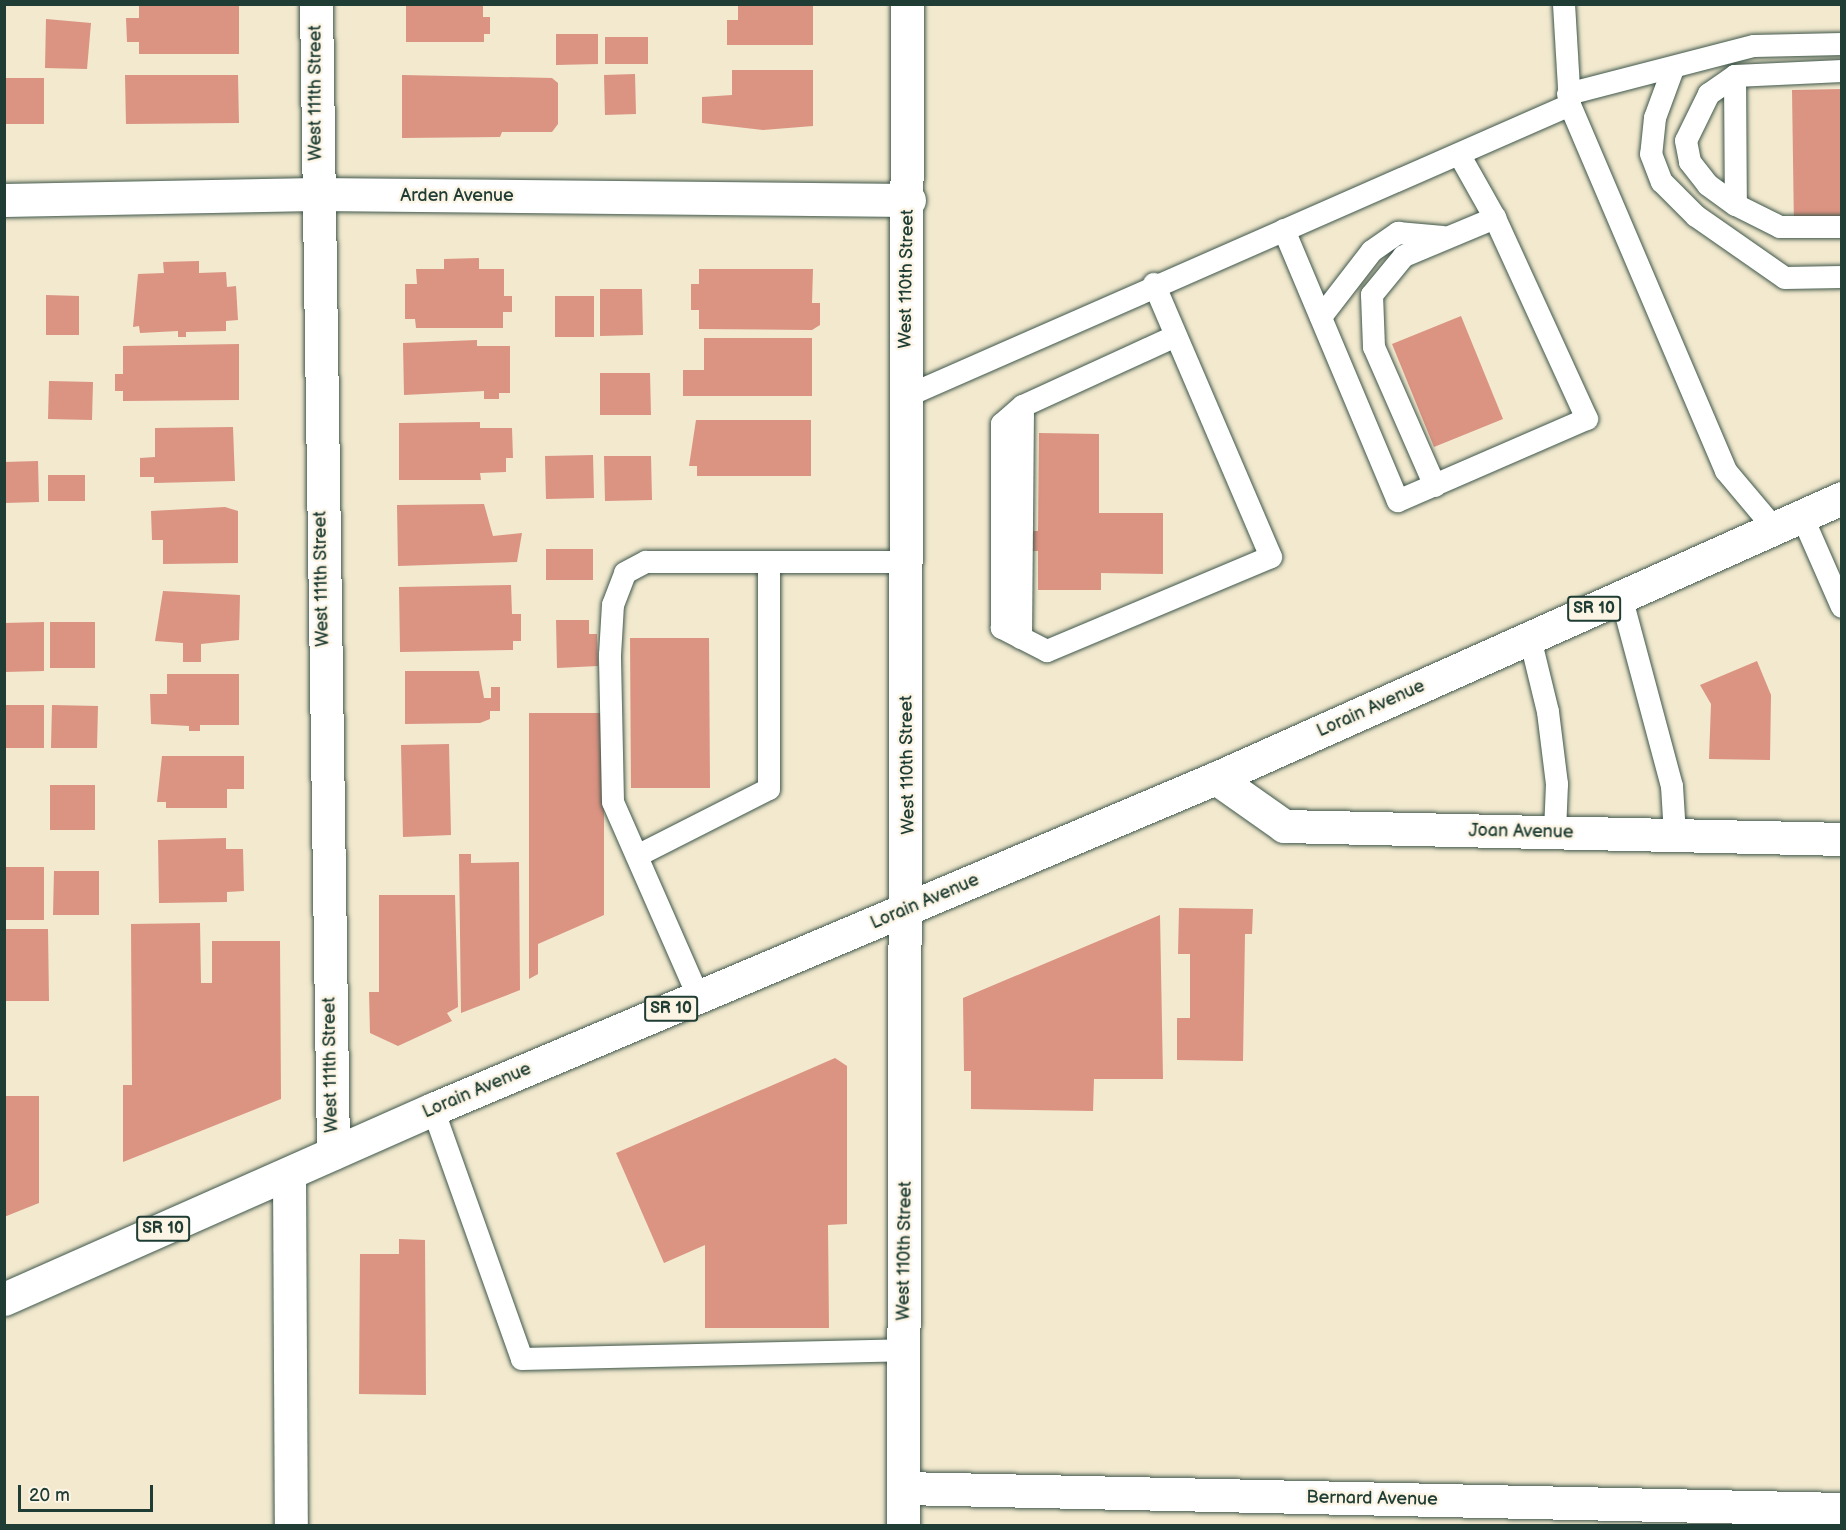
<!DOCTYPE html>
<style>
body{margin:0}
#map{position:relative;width:1846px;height:1530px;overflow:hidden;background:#f2e9ce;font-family:"Balsamiq Sans",sans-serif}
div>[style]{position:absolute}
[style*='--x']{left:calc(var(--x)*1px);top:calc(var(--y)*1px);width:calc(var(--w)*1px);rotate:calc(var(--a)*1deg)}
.building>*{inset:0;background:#db9382}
.roads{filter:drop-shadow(0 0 2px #3f574b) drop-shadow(0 0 2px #3f574b)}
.lane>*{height:22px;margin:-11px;padding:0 11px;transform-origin:11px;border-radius:11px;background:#fff}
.street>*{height:33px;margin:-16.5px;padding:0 16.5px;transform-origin:16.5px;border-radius:16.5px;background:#fff}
.primary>*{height:33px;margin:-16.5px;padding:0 16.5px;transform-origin:16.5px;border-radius:16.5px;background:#fff}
span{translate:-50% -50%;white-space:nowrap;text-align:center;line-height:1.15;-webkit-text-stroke:5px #fcf5e5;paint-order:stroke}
.shield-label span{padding:2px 4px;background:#fcf5e5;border:2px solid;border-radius:4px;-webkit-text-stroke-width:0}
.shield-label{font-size:16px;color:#1f3d34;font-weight:700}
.street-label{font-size:18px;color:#1f3d34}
.frame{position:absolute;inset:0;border:6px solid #1f3d34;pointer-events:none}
.scale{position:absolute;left:18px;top:1485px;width:135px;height:27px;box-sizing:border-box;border:3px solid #1f3d34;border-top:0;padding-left:8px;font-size:18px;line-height:21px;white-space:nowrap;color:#1f3d34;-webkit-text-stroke:4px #fcf5e5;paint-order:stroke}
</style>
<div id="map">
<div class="building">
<i style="clip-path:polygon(139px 4px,239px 4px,239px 54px,139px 54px,139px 42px,127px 42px,126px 18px,139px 18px)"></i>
<i style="clip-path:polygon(406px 4px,483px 4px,483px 17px,490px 17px,490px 34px,484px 34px,484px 42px,406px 42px)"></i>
<i style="clip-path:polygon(738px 4px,813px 4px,813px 45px,727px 45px,727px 20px,738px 20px)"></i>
<i style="clip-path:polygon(46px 19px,91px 23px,87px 69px,45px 68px)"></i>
<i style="clip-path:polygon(556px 34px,598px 34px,598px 64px,556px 65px)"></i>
<i style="clip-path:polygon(605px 37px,648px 37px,648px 64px,605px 64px)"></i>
<i style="clip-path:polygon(732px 70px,813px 70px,813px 126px,763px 130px,702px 123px,702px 97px,732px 95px)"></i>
<i style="clip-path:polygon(635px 74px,636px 114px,605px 115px,604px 75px)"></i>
<i style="clip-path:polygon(125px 75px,238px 75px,239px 123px,126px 124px)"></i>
<i style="clip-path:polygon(402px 75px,552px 78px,558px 83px,558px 124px,552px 132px,502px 132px,500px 137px,402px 138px)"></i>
<i style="clip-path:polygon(4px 78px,44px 78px,44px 124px,4px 124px)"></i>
<i style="clip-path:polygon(1842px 89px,1842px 227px,1794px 228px,1792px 90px)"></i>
<i style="clip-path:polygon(479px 258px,479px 269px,504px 269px,504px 296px,512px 296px,512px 312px,503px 312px,503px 328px,416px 328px,415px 319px,405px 319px,405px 284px,417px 284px,416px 269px,444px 269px,444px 259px)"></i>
<i style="clip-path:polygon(199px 261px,199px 273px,226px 272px,227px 287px,236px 286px,238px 320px,226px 321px,226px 331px,186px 332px,186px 337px,178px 337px,178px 331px,140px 333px,139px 326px,133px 327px,138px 274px,164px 273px,163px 262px)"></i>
<i style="clip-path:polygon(699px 269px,813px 269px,812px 303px,820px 303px,820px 325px,812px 330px,699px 329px,699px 310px,691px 310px,691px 284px,699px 284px)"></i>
<i style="clip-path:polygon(600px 289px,642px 289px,643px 335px,600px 336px)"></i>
<i style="clip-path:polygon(46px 295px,79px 296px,79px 335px,46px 335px)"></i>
<i style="clip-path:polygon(555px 296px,594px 296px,594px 337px,555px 337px)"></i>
<i style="clip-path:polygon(1461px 316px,1503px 419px,1434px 447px,1392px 344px)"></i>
<i style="clip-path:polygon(704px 338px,812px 338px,812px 396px,683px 396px,683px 370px,704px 370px)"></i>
<i style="clip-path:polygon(477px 340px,477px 346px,510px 346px,510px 393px,499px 393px,499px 399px,484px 399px,484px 391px,404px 395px,403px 343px)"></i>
<i style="clip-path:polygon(239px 344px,239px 400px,123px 401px,123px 391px,115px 391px,115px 374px,123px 374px,123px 346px)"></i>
<i style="clip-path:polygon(600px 373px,650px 373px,651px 415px,600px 415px)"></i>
<i style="clip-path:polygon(49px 381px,93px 382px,92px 420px,48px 419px)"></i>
<i style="clip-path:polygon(696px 420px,811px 420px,811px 476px,697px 476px,697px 466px,689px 466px)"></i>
<i style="clip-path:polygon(480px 422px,480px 428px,512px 428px,513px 458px,506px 458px,506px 472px,480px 473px,481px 480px,399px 480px,399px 423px)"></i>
<i style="clip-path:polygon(233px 427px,235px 481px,154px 483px,154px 477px,140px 477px,140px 458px,155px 457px,155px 428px)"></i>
<i style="clip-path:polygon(1039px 433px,1099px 434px,1099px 513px,1163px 513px,1163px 574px,1101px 573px,1101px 590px,1038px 590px,1038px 551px,1031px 551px,1031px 531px,1038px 531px)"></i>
<i style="clip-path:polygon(593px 455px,594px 498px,546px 499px,545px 456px)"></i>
<i style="clip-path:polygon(604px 456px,651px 456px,652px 500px,605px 501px)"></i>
<i style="clip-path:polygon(38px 461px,39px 502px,4px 503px,4px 462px)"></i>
<i style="clip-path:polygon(48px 475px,85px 475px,85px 501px,48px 501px)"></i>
<i style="clip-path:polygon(484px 504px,493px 536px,522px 533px,517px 562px,398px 566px,397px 505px)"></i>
<i style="clip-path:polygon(225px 507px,238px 511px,238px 563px,163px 564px,163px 540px,152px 540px,151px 511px)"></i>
<i style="clip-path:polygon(546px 549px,593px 549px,593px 580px,546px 580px)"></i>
<i style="clip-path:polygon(511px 585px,512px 614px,521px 614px,521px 641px,513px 641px,513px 650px,400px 652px,399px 587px)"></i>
<i style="clip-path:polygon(163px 591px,240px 595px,239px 640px,201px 644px,201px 662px,183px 662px,183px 643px,155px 641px)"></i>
<i style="clip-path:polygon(556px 620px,589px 620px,589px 634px,597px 634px,598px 666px,557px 668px)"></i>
<i style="clip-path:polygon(44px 622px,44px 671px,4px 672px,4px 623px)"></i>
<i style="clip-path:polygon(50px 622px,95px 622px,95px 668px,50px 668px)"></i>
<i style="clip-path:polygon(630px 638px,709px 638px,710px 788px,631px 788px)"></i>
<i style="clip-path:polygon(1757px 661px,1771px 695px,1770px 760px,1709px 759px,1711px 704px,1700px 685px)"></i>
<i style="clip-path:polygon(405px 671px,479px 671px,484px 698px,491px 698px,491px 687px,500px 687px,500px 711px,490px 711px,490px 719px,480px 723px,405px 724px)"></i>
<i style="clip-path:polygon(167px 674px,239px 674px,239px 725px,200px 725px,200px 731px,189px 731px,189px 726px,151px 724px,150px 694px,167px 694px)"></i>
<i style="clip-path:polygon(4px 705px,44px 705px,44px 748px,4px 748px)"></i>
<i style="clip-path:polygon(52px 705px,98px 706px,97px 748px,51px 748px)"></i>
<i style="clip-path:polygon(529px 713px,604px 713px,604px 915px,538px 944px,538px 974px,529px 979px)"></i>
<i style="clip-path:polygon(449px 744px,451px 835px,403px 837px,401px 745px)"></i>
<i style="clip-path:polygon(162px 756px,244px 756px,244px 789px,227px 789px,227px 808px,166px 808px,166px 802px,157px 802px)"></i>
<i style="clip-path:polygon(50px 785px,95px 785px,95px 830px,50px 830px)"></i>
<i style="clip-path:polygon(226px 838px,226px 849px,243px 849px,244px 891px,227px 892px,227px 902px,159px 903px,158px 840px)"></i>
<i style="clip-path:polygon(459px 854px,471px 854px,471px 863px,519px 862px,520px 990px,461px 1013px)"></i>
<i style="clip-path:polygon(4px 867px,44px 867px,44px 920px,4px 920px)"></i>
<i style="clip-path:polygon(54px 871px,99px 871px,99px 915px,53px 915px)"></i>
<i style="clip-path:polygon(379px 895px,455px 895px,458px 1007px,447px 1013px,452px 1021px,398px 1046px,370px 1033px,369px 992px,379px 992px)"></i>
<i style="clip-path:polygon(1179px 908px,1253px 909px,1252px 934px,1245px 934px,1243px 1061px,1177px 1060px,1177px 1018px,1190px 1018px,1190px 954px,1178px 954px)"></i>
<i style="clip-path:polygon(1160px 915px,1163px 1079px,1094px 1079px,1093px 1111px,971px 1109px,971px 1071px,964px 1071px,963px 998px)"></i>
<i style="clip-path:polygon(200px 923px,201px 983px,212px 983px,212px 941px,280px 941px,281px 1099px,123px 1162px,123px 1085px,132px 1085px,131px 924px)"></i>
<i style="clip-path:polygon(4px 929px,48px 929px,49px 1001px,4px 1001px)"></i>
<i style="clip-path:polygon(835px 1058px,847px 1066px,847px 1224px,828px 1225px,829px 1328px,705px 1328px,705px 1245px,664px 1263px,616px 1153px)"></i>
<i style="clip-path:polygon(4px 1096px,39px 1096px,39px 1203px,4px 1217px)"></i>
<i style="clip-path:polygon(399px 1239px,425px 1240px,426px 1395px,359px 1394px,360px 1254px,399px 1254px)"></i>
</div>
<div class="roads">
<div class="lane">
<i style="--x:1564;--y:4;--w:101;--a:86.6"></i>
<i style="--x:1570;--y:105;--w:398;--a:66.9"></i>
<i style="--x:1726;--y:471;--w:75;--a:49.9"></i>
<i style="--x:1673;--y:69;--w:52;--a:110.2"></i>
<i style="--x:1655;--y:118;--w:36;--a:96"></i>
<i style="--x:1651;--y:154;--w:30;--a:69"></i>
<i style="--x:1662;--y:182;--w:48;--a:45"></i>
<i style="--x:1696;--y:216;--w:108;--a:34.9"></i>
<i style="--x:1785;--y:278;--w:57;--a:-1"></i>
<i style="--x:1842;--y:71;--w:107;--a:177.3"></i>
<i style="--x:1735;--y:76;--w:32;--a:145"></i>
<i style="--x:1709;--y:94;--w:52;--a:116.1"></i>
<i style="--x:1686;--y:141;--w:21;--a:79"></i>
<i style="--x:1690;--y:162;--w:29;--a:52"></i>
<i style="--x:1708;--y:185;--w:34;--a:36"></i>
<i style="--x:1736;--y:205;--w:49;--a:26.6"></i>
<i style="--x:1780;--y:227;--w:62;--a:0"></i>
<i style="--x:1735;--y:76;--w:129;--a:89.6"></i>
<i style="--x:1568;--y:94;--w:192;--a:-14.5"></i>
<i style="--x:1754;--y:46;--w:88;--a:-1.3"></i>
<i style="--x:1284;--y:230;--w:294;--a:67.2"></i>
<i style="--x:1398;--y:501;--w:206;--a:-23.5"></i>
<i style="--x:1587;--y:419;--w:221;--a:-114.6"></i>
<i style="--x:1495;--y:218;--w:73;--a:-119.4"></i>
<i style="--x:1154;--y:284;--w:297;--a:66.8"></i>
<i style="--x:1271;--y:557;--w:243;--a:157.2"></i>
<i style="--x:1047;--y:651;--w:51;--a:-152.9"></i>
<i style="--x:1002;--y:628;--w:204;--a:-90"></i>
<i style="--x:1002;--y:424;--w:28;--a:-41"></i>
<i style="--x:1023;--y:406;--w:168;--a:-24.6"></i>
<i style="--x:1321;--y:317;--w:83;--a:-52.3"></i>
<i style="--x:1372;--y:251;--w:32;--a:-35"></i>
<i style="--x:1398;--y:233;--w:45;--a:5.1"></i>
<i style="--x:905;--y:397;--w:726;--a:-23.71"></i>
<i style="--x:1435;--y:486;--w:152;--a:-113.7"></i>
<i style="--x:1374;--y:347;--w:52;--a:-92.2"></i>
<i style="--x:1372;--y:295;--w:50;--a:-50.6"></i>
<i style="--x:1404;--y:256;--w:99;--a:-22.7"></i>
<i style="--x:1802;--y:516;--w:99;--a:66.3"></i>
<i style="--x:1621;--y:596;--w:197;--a:75"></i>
<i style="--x:1672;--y:786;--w:49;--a:86.5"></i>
<i style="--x:1021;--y:638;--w:232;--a:-89.5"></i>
<i style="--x:1530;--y:638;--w:76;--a:76.3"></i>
<i style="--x:1548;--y:712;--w:73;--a:82.9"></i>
<i style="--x:1557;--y:784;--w:48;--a:92.4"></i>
<i style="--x:637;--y:856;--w:148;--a:-26.9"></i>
<i style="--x:769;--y:789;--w:226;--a:-90"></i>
<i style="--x:699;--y:998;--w:214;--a:-113.7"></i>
<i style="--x:613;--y:802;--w:147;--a:-91.2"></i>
<i style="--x:610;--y:655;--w:50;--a:-86.6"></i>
<i style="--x:613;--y:605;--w:34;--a:-69"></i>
<i style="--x:625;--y:573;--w:24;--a:-28"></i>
<i style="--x:646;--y:562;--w:260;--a:0"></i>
<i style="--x:433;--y:1109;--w:265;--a:70.4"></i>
<i style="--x:522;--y:1359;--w:382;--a:-1.3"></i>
</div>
<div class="street">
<i style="--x:316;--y:4;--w:1149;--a:89.15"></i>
<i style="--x:4;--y:200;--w:311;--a:-1.1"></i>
<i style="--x:315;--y:194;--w:594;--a:0.58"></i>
<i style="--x:1216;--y:778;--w:83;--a:35.2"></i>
<i style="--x:1284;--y:826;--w:558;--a:1.33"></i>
<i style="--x:289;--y:1174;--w:352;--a:89.7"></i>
<i style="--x:903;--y:1488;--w:939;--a:1.28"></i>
<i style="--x:903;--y:1526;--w:1522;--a:-89.85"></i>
</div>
<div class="primary">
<i style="--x:4;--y:1299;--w:469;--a:-23.9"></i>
<i style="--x:433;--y:1109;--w:850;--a:-22.92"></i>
<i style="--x:1216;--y:778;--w:686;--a:-24.1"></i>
</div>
</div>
<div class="shield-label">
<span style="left:1594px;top:609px">SR 10</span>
<span style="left:671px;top:1009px">SR 10</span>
<span style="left:163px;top:1229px">SR 10</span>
</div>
<div class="street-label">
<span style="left:316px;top:93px;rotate:-90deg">West 111th Street</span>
<span style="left:457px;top:196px">Arden Avenue</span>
<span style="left:907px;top:279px;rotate:-89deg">West 110th Street</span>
<span style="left:322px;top:579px;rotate:-91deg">West 111th Street</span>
<span style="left:1371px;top:709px;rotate:-24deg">Lorain Avenue</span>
<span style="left:908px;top:765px;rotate:-91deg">West 110th Street</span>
<span style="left:1521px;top:832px;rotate:1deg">Joan Avenue</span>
<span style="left:925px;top:902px;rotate:-23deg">Lorain Avenue</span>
<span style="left:331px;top:1065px;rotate:-91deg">West 111th Street</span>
<span style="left:477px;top:1091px;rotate:-23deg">Lorain Avenue</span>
<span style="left:905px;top:1251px;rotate:-89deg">West 110th Street</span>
<span style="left:1372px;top:1499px;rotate:1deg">Bernard Avenue</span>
</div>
<div class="frame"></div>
<div class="scale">20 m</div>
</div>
